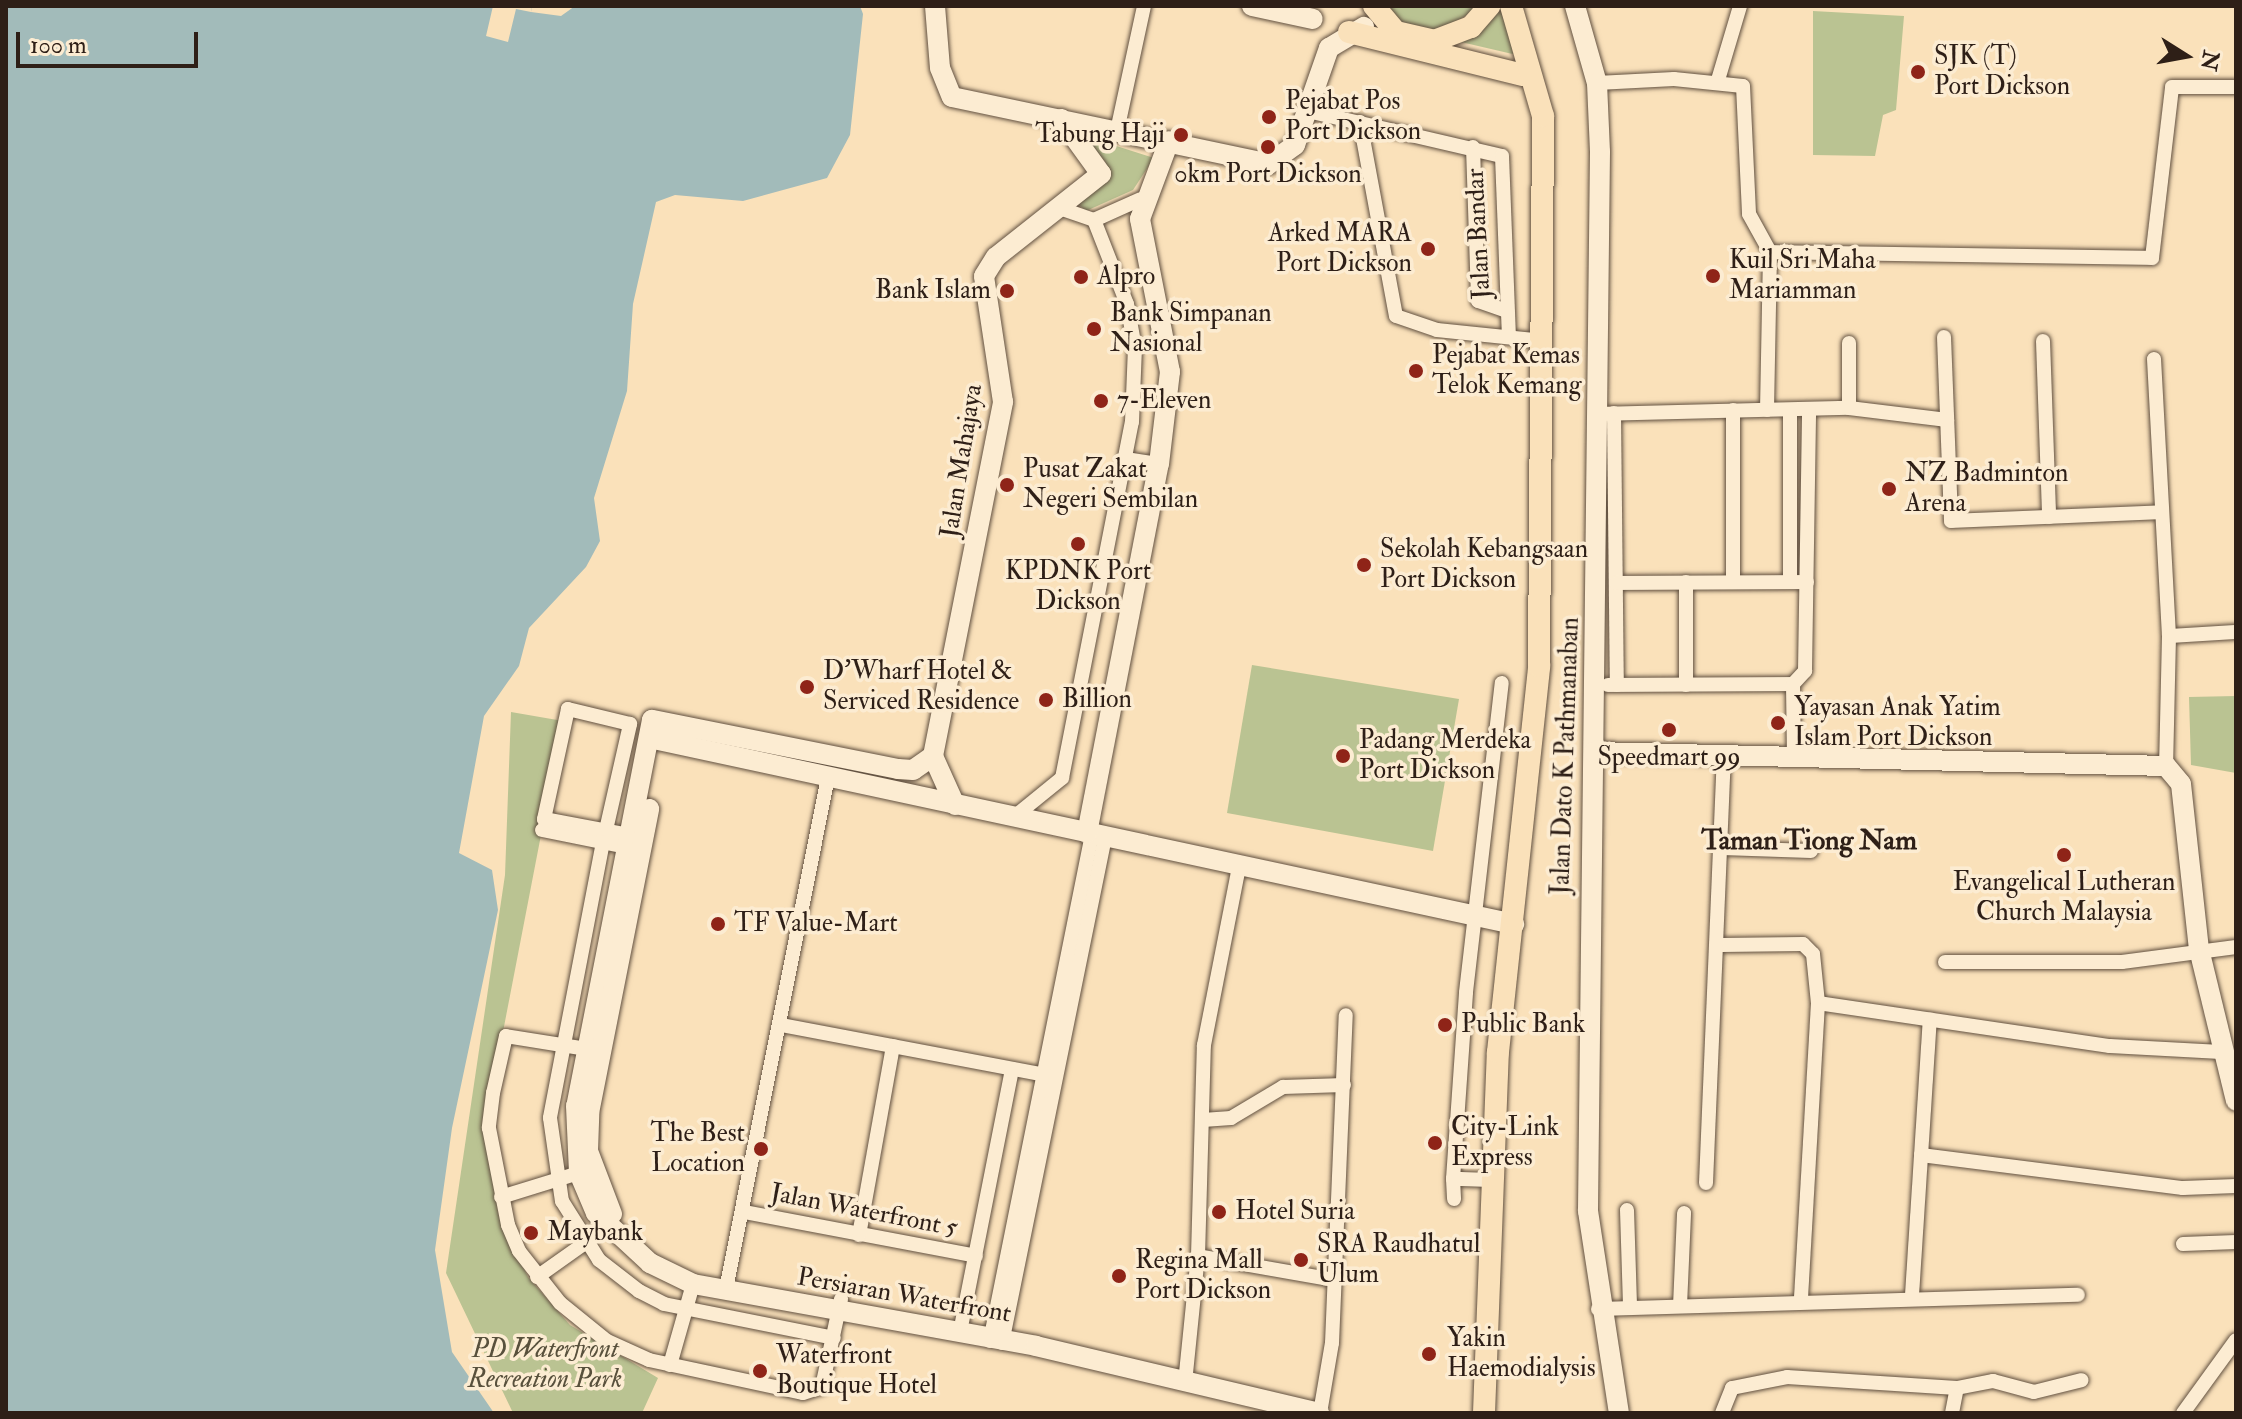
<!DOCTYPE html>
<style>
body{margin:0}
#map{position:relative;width:2242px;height:1419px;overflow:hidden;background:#fae1ba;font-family:"IM FELL Double Pica",serif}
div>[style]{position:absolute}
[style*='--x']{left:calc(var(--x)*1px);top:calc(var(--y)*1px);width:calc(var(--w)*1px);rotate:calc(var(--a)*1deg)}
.green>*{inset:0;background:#bac392}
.water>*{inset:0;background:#a2bbba}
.pier>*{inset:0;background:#fae1ba}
.roads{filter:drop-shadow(0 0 2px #615040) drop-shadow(0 0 2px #615040)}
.street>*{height:14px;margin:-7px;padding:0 7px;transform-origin:7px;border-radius:7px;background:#fcecd2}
.secondary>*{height:20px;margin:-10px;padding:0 10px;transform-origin:10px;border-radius:10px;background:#fcecd2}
.primary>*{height:22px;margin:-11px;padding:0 11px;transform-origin:11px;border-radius:11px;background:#fae1ba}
.dots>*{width:22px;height:22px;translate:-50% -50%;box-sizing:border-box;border:4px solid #fcecd2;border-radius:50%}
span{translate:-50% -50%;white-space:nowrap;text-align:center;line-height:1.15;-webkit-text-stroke:7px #fcecd2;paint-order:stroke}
.poi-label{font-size:26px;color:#2e1f17}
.left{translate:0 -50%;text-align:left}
.right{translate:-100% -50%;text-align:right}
.street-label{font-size:26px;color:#2e1f17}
.park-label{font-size:26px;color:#58503c;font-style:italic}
.neighbourhood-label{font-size:28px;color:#2e1f17;font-weight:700}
.frame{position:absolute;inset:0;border:8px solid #2e1f17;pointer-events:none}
.north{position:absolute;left:2146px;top:16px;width:80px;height:80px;-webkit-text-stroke:6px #fcecd2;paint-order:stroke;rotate:101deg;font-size:22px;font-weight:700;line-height:32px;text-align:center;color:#2e1f17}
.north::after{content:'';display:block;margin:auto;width:28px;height:36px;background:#2e1f17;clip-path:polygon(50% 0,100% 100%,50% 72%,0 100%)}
.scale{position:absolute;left:16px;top:32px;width:182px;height:36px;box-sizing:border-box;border:4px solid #2e1f17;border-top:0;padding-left:10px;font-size:24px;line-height:28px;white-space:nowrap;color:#2e1f17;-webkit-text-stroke:6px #fcecd2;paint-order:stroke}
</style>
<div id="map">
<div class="green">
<i style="clip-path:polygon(1383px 6px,1481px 6px,1438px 33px,1407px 26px)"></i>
<i style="clip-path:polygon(1499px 6px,1503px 6px,1521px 56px,1461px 42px)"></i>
<i style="clip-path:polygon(1813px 11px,1904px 16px,1896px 110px,1883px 115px,1875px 156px,1813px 155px)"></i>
<i style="clip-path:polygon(1085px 136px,1154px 158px,1133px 190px,1086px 211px,1077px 203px,1106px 163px)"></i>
<i style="clip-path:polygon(1252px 665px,1459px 699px,1433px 851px,1227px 813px)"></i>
<i style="clip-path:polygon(2236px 696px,2236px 773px,2191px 765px,2189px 697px)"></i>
<i style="clip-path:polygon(511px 712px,563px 721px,491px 1094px,513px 1246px,528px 1277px,570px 1325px,658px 1378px,642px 1413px,513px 1413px,446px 1273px,505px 875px)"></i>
</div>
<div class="water">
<i style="clip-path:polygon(6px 6px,532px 6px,531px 12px,561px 16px,575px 6px,860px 6px,863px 14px,850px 135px,827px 178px,743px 201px,675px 195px,656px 202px,633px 304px,627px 391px,594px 498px,600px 541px,586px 567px,529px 628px,519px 666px,484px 716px,459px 853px,492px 870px,498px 910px,452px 1128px,435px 1250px,452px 1352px,494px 1413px,6px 1413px)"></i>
</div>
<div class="pier">
<i style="clip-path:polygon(493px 6px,532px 6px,531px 12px,516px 9px,508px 42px,486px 36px)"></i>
</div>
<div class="roads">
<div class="street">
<i style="--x:1718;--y:80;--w:77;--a:-73.4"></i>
<i style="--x:1597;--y:83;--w:77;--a:-3"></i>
<i style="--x:1674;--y:79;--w:69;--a:5.8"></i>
<i style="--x:1743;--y:86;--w:128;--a:87.3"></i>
<i style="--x:1749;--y:214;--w:43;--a:61.1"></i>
<i style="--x:1770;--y:252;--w:382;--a:0.9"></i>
<i style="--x:2152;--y:258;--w:172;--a:-83.3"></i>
<i style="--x:2172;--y:87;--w:64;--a:0"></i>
<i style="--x:1308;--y:111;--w:199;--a:13.1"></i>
<i style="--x:1502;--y:156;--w:181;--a:87.8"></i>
<i style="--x:1360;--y:122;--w:197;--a:79.5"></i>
<i style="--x:1396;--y:316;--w:43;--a:18.9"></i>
<i style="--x:1437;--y:330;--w:107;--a:5.9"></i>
<i style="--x:1117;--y:131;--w:128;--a:-77.8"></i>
<i style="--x:1473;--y:147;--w:154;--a:88.1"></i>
<i style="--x:1478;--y:301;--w:31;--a:19"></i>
<i style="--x:1094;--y:220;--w:51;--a:-24.1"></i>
<i style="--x:1944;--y:337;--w:184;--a:87.8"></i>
<i style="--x:1951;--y:521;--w:211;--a:-2.4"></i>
<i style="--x:2043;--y:341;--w:176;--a:88"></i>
<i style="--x:2154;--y:359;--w:277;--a:86.9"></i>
<i style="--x:2169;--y:636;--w:130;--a:91.3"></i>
<i style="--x:1849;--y:408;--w:65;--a:-90"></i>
<i style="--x:1767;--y:410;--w:158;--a:-88.9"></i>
<i style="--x:1790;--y:412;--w:170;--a:90"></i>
<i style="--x:1614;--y:413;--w:272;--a:89.4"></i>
<i style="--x:1597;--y:414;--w:252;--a:-1.4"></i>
<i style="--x:1849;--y:408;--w:99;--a:7"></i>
<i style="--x:1126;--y:459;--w:33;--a:9"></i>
<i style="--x:1686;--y:582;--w:103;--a:90"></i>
<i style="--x:1733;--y:582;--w:172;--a:-90"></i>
<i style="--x:1616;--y:583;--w:191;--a:-0.3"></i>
<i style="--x:2169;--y:636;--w:67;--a:-3.4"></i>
<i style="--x:1608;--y:685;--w:185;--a:-0.3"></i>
<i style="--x:1794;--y:756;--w:72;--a:-90.8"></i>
<i style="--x:1793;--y:684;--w:18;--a:-47"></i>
<i style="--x:1805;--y:671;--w:260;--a:-89.1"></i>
<i style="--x:1014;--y:817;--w:62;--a:-39.1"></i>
<i style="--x:1062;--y:778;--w:363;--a:-78.9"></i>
<i style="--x:1132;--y:422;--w:74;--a:-87.7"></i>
<i style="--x:1135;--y:348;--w:45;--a:-100.3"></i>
<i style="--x:1127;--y:304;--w:90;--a:-111.4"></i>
<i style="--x:1094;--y:220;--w:37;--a:-161"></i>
<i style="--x:542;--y:830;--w:87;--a:11.3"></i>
<i style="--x:606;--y:830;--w:109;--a:-77.2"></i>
<i style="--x:630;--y:724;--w:64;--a:-166.4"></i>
<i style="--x:568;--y:709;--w:113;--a:102.3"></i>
<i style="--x:544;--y:819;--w:93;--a:10.6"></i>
<i style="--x:603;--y:842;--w:281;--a:100.9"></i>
<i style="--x:550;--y:1118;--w:84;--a:81.8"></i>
<i style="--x:562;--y:1201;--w:70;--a:57.9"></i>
<i style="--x:599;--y:1260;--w:51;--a:37.8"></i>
<i style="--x:639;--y:1291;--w:28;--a:27"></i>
<i style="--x:664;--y:1304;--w:173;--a:11.3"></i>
<i style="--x:1722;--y:848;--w:89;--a:1.9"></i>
<i style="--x:1721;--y:945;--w:82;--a:-0.7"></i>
<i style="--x:1803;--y:944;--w:14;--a:45"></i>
<i style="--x:1813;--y:954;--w:49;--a:84.2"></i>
<i style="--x:1818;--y:1003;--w:296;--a:93.3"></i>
<i style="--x:1945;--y:962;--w:177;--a:0"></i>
<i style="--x:2122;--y:962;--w:115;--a:-7.5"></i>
<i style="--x:1818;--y:1003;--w:295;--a:8.4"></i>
<i style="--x:2110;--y:1046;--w:111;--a:3.1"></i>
<i style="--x:781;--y:1025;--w:275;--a:10.7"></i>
<i style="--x:593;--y:1050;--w:88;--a:-170.9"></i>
<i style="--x:506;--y:1036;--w:58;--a:102.8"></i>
<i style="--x:493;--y:1093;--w:35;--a:97"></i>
<i style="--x:489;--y:1128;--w:99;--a:78.9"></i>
<i style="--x:508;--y:1225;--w:28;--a:67"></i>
<i style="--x:519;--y:1251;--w:66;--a:51.7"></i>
<i style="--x:560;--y:1303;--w:60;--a:39"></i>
<i style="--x:607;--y:1341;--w:46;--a:24.3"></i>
<i style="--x:649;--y:1360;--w:157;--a:12.1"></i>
<i style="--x:803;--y:1393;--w:20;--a:-18"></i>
<i style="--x:822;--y:1387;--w:90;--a:-77.8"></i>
<i style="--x:1203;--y:1120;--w:28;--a:-4"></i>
<i style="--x:1231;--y:1118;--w:61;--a:-30.8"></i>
<i style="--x:1283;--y:1087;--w:61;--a:-1.9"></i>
<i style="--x:1921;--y:1155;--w:264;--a:7.2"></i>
<i style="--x:2183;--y:1188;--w:53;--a:-2.2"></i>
<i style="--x:1453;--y:1179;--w:20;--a:87"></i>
<i style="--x:1491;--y:1180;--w:38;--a:-178"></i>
<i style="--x:1453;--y:1179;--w:187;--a:-86"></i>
<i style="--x:1466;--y:992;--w:311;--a:-83.4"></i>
<i style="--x:1706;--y:1183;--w:426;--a:-87.6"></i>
<i style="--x:501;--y:1197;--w:91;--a:-17.2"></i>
<i style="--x:1627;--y:1210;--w:96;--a:88.2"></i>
<i style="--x:744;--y:1212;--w:236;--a:10.7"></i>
<i style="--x:859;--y:1235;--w:192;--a:-79.8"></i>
<i style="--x:2183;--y:1244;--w:53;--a:-2.2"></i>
<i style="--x:1198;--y:1256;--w:138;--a:10"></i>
<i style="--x:537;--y:1277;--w:59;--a:-35.3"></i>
<i style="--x:726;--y:1289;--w:522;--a:-78.73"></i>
<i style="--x:1912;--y:1295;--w:276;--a:-86.3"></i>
<i style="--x:1680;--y:1306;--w:93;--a:-87.5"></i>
<i style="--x:1598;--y:1309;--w:480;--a:-1.7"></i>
<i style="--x:962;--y:1322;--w:258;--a:-78.8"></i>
<i style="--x:990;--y:1341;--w:517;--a:-78.62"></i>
<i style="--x:1002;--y:1343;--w:516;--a:-78.49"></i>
<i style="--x:670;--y:1365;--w:84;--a:-74.1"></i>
<i style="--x:1185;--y:1383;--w:128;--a:-84.2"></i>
<i style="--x:1198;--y:1256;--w:211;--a:-88.4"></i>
<i style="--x:1204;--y:1045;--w:182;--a:-78.9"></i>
<i style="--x:1320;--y:1413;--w:71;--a:-80.3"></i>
<i style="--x:1332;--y:1343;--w:328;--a:-87.6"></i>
<i style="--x:1722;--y:1413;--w:27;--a:-68"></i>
<i style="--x:1732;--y:1388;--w:56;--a:-11.3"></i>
<i style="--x:1787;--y:1377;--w:170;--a:3.7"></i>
<i style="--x:1957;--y:1388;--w:37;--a:-11"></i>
<i style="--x:1993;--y:1381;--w:42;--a:15"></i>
<i style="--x:2034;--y:1392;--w:49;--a:-14"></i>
<i style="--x:1952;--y:1413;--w:25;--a:-79"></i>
<i style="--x:2183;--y:1413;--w:90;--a:-54"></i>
</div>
<div class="secondary">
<i style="--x:935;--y:6;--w:62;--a:85.4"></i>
<i style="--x:940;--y:68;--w:31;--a:68"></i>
<i style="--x:952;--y:97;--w:324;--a:11.9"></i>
<i style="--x:1269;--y:164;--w:32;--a:-36"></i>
<i style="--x:1295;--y:145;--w:103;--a:-70.7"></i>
<i style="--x:1329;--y:48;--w:41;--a:-31"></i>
<i style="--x:1252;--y:6;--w:62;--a:12"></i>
<i style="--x:1575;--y:6;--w:80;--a:74.1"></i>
<i style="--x:1597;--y:83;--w:69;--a:87.5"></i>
<i style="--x:1600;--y:152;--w:1059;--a:90.65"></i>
<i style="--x:1588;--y:1211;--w:204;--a:81.3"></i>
<i style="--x:649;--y:738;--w:885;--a:12.14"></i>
<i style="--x:1594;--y:752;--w:572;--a:1.4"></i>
<i style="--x:2166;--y:766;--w:23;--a:50"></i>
<i style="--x:2181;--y:784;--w:166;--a:83.8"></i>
<i style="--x:2199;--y:949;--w:156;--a:76.3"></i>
<i style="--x:933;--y:756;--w:24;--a:145"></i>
<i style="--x:913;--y:770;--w:15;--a:-176"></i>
<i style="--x:898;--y:769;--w:251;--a:-168.7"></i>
<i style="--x:652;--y:720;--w:393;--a:101.1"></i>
<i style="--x:576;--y:1106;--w:67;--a:87.4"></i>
<i style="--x:579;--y:1173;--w:43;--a:67"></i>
<i style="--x:596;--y:1213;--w:74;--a:42.8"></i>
<i style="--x:650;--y:1263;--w:48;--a:26"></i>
<i style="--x:693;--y:1284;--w:349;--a:10.2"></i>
<i style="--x:1036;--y:1346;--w:291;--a:13.3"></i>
<i style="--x:955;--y:805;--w:54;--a:-114.2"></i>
<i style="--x:933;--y:756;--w:361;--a:-78.8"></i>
<i style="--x:1003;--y:402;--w:127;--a:-98.6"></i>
<i style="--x:984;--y:276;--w:22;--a:-58"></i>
<i style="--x:996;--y:257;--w:134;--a:-38.3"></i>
<i style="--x:1101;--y:174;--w:68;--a:-126"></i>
<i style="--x:1087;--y:833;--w:376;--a:-79"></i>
<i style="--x:1159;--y:464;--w:93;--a:-83.2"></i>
<i style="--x:1170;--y:372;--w:156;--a:-101.1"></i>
<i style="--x:1140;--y:219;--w:83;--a:-69.6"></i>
<i style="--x:612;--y:1214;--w:67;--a:-110.9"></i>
<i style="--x:588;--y:1151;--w:38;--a:-88"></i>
<i style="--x:589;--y:1113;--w:310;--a:-78.8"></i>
</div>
<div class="primary">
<i style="--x:1374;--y:6;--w:34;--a:50"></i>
<i style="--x:1396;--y:32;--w:39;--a:13"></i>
<i style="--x:1434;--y:41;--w:40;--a:-21"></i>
<i style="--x:1471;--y:27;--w:28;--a:-49"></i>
<i style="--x:1349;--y:32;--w:179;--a:13.9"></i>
<i style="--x:1484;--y:1413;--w:361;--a:-87.8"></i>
<i style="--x:1498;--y:1052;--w:388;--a:-83.9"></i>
<i style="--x:1539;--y:666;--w:550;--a:-89.58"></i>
<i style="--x:1543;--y:116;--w:115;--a:-106.2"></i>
</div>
</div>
<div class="dots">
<i style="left:1918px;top:72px;background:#8f2418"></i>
<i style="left:1269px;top:117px;background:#8f2418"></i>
<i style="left:1181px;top:135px;background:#8f2418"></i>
<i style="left:1268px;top:147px;background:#8f2418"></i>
<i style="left:1428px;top:249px;background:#8f2418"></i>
<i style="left:1713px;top:276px;background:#8f2418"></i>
<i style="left:1081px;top:277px;background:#8f2418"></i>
<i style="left:1007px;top:291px;background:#8f2418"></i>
<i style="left:1094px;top:329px;background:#8f2418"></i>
<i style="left:1416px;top:371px;background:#8f2418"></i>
<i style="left:1101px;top:401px;background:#8f2418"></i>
<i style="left:1007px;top:485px;background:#8f2418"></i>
<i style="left:1889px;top:489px;background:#8f2418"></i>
<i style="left:1078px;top:544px;background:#8f2418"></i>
<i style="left:1364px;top:565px;background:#8f2418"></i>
<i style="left:807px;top:687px;background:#8f2418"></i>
<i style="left:1046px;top:700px;background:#8f2418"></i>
<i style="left:1778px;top:723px;background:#8f2418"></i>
<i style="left:1669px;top:730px;background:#8f2418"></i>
<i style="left:1343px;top:756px;background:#8f2418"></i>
<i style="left:2064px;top:855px;background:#8f2418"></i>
<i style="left:718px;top:924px;background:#8f2418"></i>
<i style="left:1445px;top:1025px;background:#8f2418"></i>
<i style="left:1435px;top:1143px;background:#8f2418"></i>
<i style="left:761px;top:1149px;background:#8f2418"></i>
<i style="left:1219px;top:1212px;background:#8f2418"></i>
<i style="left:531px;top:1233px;background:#8f2418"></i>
<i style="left:1301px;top:1260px;background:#8f2418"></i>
<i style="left:1119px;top:1276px;background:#8f2418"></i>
<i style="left:1429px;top:1354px;background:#8f2418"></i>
<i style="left:760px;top:1371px;background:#8f2418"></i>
</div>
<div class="poi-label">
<span class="left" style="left:1934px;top:72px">SJK (T)<br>Port Dickson</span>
<span class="left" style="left:1285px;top:117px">Pejabat Pos<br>Port Dickson</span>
<span class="right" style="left:1165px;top:135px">Tabung Haji</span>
<span style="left:1268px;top:175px">0km Port Dickson</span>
<span class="right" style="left:1412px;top:249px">Arked MARA<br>Port Dickson</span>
<span class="left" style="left:1729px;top:276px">Kuil Sri Maha<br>Mariamman</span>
<span class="left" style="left:1097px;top:277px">Alpro</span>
<span class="right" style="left:991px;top:291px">Bank Islam</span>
<span class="left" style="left:1110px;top:329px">Bank Simpanan<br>Nasional</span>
<span class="left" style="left:1432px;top:371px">Pejabat Kemas<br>Telok Kemang</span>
<span class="left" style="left:1117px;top:401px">7-Eleven</span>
<span class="left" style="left:1023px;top:485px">Pusat Zakat<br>Negeri Sembilan</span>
<span class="left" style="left:1905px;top:489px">NZ Badminton<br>Arena</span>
<span class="left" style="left:1380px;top:565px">Sekolah Kebangsaan<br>Port Dickson</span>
<span style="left:1078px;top:587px">KPDNK Port<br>Dickson</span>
<span class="left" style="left:823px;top:687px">D'Wharf Hotel &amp;<br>Serviced Residence</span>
<span class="left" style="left:1062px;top:700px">Billion</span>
<span class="left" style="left:1794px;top:723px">Yayasan Anak Yatim<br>Islam Port Dickson</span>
<span class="left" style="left:1359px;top:756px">Padang Merdeka<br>Port Dickson</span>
<span style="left:1669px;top:758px">Speedmart 99</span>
<span style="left:2064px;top:898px">Evangelical Lutheran<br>Church Malaysia</span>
<span class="left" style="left:734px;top:924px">TF Value-Mart</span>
<span class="left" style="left:1461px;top:1025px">Public Bank</span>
<span class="left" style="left:1451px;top:1143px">City-Link<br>Express</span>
<span class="right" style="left:745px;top:1149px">The Best<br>Location</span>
<span class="left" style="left:1235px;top:1212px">Hotel Suria</span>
<span class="left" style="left:547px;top:1233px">Maybank</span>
<span class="left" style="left:1317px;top:1260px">SRA Raudhatul<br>Ulum</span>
<span class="left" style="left:1135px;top:1276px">Regina Mall<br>Port Dickson</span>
<span class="left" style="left:1447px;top:1354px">Yakin<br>Haemodialysis</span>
<span class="left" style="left:776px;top:1371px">Waterfront<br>Boutique Hotel</span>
</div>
<div class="street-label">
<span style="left:1479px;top:234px;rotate:-93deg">Jalan Bandar</span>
<span style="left:962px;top:461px;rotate:-81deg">Jalan Mahajaya</span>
<span style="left:1566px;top:756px;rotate:-88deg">Jalan Dato K Pathmanaban</span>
<span style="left:864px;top:1211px;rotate:11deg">Jalan Waterfront 5</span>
<span style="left:904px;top:1296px;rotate:10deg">Persiaran Waterfront</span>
</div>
<div class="park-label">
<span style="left:545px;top:1365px">PD Waterfront<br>Recreation Park</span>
</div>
<div class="neighbourhood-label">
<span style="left:1809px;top:841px">Taman Tiong Nam</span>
</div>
<div class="frame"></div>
<div class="north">N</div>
<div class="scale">100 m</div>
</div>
